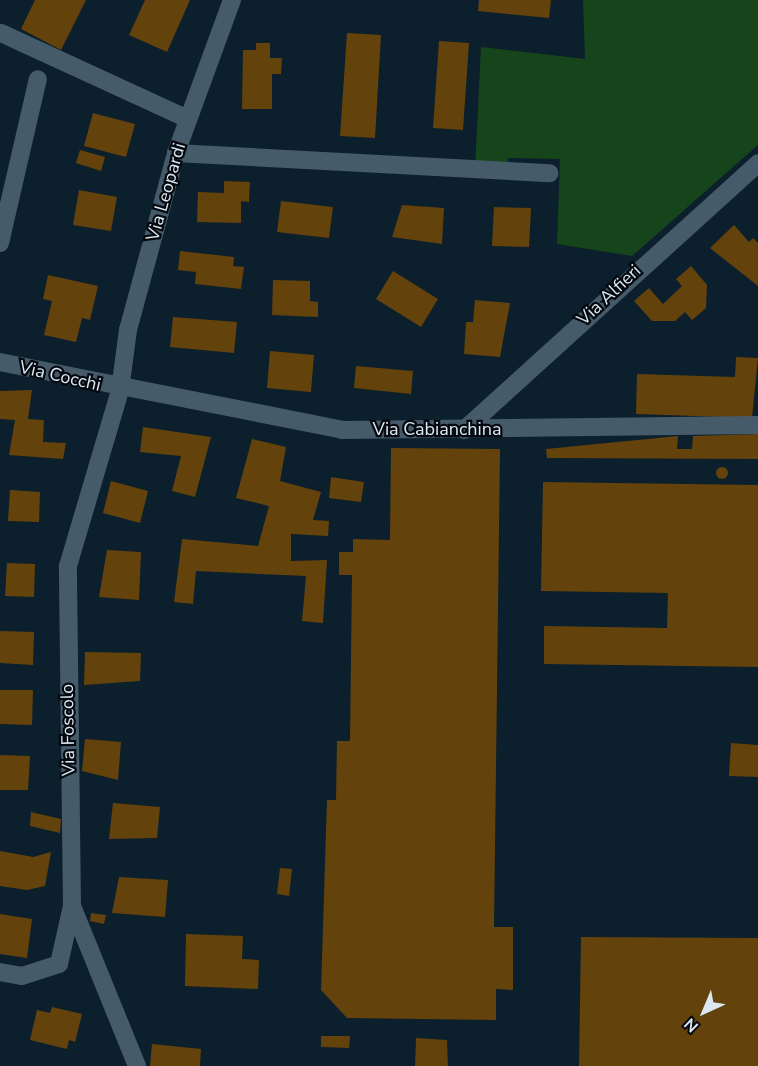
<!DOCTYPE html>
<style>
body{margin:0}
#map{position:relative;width:758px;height:1066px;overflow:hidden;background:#0c1f2c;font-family:"Nunito Sans",sans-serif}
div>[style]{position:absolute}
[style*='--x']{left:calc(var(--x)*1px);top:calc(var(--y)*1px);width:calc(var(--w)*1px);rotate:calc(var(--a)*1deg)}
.green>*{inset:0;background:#16451c}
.building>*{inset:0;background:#64420b}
.round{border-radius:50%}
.minor>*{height:18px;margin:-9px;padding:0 9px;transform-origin:9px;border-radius:9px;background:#465b6a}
span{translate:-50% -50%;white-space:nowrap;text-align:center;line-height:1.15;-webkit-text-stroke:4.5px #03080e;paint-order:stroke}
.street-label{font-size:18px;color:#dce8f1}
.north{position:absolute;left:674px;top:982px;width:60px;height:60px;-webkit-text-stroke:4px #03080e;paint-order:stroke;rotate:224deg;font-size:16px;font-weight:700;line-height:24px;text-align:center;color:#dce8f1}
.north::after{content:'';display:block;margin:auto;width:21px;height:27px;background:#dce8f1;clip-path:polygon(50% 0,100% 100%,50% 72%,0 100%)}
</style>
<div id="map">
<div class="green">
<i style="clip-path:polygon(583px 0,758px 0,758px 145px,632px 256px,557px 244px,560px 159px,509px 158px,504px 168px,475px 168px,481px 47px,585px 59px)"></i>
</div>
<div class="building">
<i style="clip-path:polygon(35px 0,86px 0,61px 50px,21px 29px)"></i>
<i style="clip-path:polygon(145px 0,190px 0,167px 52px,129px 35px)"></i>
<i style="clip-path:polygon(479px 0,551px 0,549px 18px,478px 11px)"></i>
<i style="clip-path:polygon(347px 33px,381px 35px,375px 138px,340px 136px)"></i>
<i style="clip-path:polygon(439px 41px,469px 43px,463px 130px,433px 128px)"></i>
<i style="clip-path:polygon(256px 43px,270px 43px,270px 58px,282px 58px,281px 74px,272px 74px,272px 109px,242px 109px,243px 50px,256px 50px)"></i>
<i style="clip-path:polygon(93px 113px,135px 124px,126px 157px,84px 146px)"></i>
<i style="clip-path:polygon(80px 150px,105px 157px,101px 171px,76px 163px)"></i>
<i style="clip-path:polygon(224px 181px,250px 182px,249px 202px,241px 201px,241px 223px,197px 222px,198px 192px,224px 193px)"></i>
<i style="clip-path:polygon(79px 190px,117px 197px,111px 231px,73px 225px)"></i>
<i style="clip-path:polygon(281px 201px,333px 207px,329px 238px,277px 232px)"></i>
<i style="clip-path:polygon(402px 205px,444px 208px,442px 244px,392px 237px)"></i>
<i style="clip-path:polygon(494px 207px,531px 208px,529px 247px,492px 246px)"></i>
<i style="clip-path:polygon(734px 225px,749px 242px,753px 238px,758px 243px,758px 286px,710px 248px)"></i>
<i style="clip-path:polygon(180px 251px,234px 257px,233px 266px,244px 267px,241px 289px,195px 284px,196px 272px,178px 270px)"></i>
<i style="clip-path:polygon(691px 266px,707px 285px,706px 308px,692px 320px,685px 312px,675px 321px,652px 321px,634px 301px,649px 288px,663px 304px,682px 286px,676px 279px)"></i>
<i style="clip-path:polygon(393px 271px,438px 299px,421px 327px,376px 299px)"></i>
<i style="clip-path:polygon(48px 275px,98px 286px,90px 320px,82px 318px,76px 342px,44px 335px,52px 301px,43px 299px)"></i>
<i style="clip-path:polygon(273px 280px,310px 281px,310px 301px,318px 302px,318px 317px,272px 315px)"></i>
<i style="clip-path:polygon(475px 300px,510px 303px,500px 357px,464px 354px,466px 322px,473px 322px)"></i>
<i style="clip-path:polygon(173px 317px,237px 322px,234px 353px,170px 347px)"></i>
<i style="clip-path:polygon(270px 351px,314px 355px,311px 392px,267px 388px)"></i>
<i style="clip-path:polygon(736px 357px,758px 358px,752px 418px,636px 414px,637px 374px,735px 377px)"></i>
<i style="clip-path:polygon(356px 366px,413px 371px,411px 394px,354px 388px)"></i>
<i style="clip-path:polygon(32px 390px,28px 419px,44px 420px,43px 442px,66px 443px,63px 459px,9px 455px,15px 420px,0 419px,0 391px)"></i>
<i style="clip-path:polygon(143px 427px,211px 437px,195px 497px,172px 491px,181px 456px,140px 452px)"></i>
<i style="clip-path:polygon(758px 434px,758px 459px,547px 458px,546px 449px,678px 436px,677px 449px,692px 449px,693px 436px)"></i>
<i style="clip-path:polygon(252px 439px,286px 447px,280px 481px,321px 492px,313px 520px,329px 521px,328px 536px,291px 534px,291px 561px,327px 560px,323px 623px,302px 621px,306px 576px,196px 571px,193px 604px,174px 602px,182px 539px,258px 546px,269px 506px,236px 498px)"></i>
<i style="clip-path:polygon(391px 448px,500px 449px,494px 927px,513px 927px,513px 990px,496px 989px,496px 1020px,347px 1018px,321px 990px,327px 800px,336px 800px,337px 741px,350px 741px,352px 575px,339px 575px,339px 552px,353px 552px,353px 539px,390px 540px)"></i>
<i class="round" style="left:716px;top:467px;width:12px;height:12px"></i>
<i style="clip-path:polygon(331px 477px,364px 482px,361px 502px,329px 498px)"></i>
<i style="clip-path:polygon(111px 481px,148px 491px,140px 523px,103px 513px)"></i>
<i style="clip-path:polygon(543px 482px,758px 485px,758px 667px,544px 664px,544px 626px,667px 628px,668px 593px,541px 591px)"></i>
<i style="clip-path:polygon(10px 490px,40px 492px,39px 522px,8px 521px)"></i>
<i style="clip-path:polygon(107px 550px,141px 552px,139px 600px,99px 597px)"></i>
<i style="clip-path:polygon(7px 563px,35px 564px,34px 597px,5px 596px)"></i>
<i style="clip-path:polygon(0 631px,34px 632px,33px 665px,0 663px)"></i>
<i style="clip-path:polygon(85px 652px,141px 653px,140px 681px,84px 685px)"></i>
<i style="clip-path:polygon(0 690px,33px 690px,32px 725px,0 724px)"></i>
<i style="clip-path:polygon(85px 739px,121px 742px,118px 780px,82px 771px)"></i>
<i style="clip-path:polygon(731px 743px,758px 745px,758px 777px,729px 776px)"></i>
<i style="clip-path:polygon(0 755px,30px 756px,28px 790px,0 790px)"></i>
<i style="clip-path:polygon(113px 803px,160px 807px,157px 838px,109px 839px)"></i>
<i style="clip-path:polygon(31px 812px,61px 819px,60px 833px,30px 826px)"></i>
<i style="clip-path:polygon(0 851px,33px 857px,51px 852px,45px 886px,27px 890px,0 886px)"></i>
<i style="clip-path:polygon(280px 868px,292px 869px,289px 896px,277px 894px)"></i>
<i style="clip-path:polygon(119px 877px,168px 880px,165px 917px,112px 913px)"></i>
<i style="clip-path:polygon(91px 913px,106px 915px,104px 924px,90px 921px)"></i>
<i style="clip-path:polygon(0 914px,32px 919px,27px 958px,0 954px)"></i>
<i style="clip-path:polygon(186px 934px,243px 936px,242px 959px,259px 960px,258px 989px,185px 986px)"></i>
<i style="clip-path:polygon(581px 937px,758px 938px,758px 1066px,579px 1066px)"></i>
<i style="clip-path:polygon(52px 1007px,82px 1014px,75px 1042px,69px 1040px,67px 1049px,30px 1040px,37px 1010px,50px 1013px)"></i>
<i style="clip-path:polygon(321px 1036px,350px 1036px,349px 1048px,321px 1047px)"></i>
<i style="clip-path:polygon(416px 1038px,447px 1040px,448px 1066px,415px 1066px)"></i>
<i style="clip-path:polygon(152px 1044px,201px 1049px,200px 1066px,150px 1066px)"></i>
</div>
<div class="minor">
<i style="--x:1;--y:33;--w:206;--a:24.7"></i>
<i style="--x:176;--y:153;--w:374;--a:3.1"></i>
<i style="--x:0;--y:243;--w:168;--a:-77"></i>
<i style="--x:0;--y:362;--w:349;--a:11.2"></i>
<i style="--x:342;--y:430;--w:416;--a:-0.7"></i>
<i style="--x:464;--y:430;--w:397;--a:-42.2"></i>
<i style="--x:0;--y:972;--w:22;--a:10"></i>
<i style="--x:22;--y:976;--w:39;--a:-18"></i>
<i style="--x:59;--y:964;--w:59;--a:-77.4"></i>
<i style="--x:137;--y:1066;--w:173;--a:-112.1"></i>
<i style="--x:72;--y:906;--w:340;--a:-90.7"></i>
<i style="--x:68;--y:566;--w:184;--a:-73.5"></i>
<i style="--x:120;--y:390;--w:61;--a:-82.4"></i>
<i style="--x:128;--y:330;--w:183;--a:-74.8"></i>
<i style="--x:176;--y:153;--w:163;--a:-69.9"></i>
</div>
<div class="street-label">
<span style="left:166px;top:192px;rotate:-74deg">Via Leopardi</span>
<span style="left:609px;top:295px;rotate:-43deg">Via Alfieri</span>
<span style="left:60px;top:376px;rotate:13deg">Via Cocchi</span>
<span style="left:437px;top:429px">Via Cabianchina</span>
<span style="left:68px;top:730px;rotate:-91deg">Via Foscolo</span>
</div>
<div class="north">N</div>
</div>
